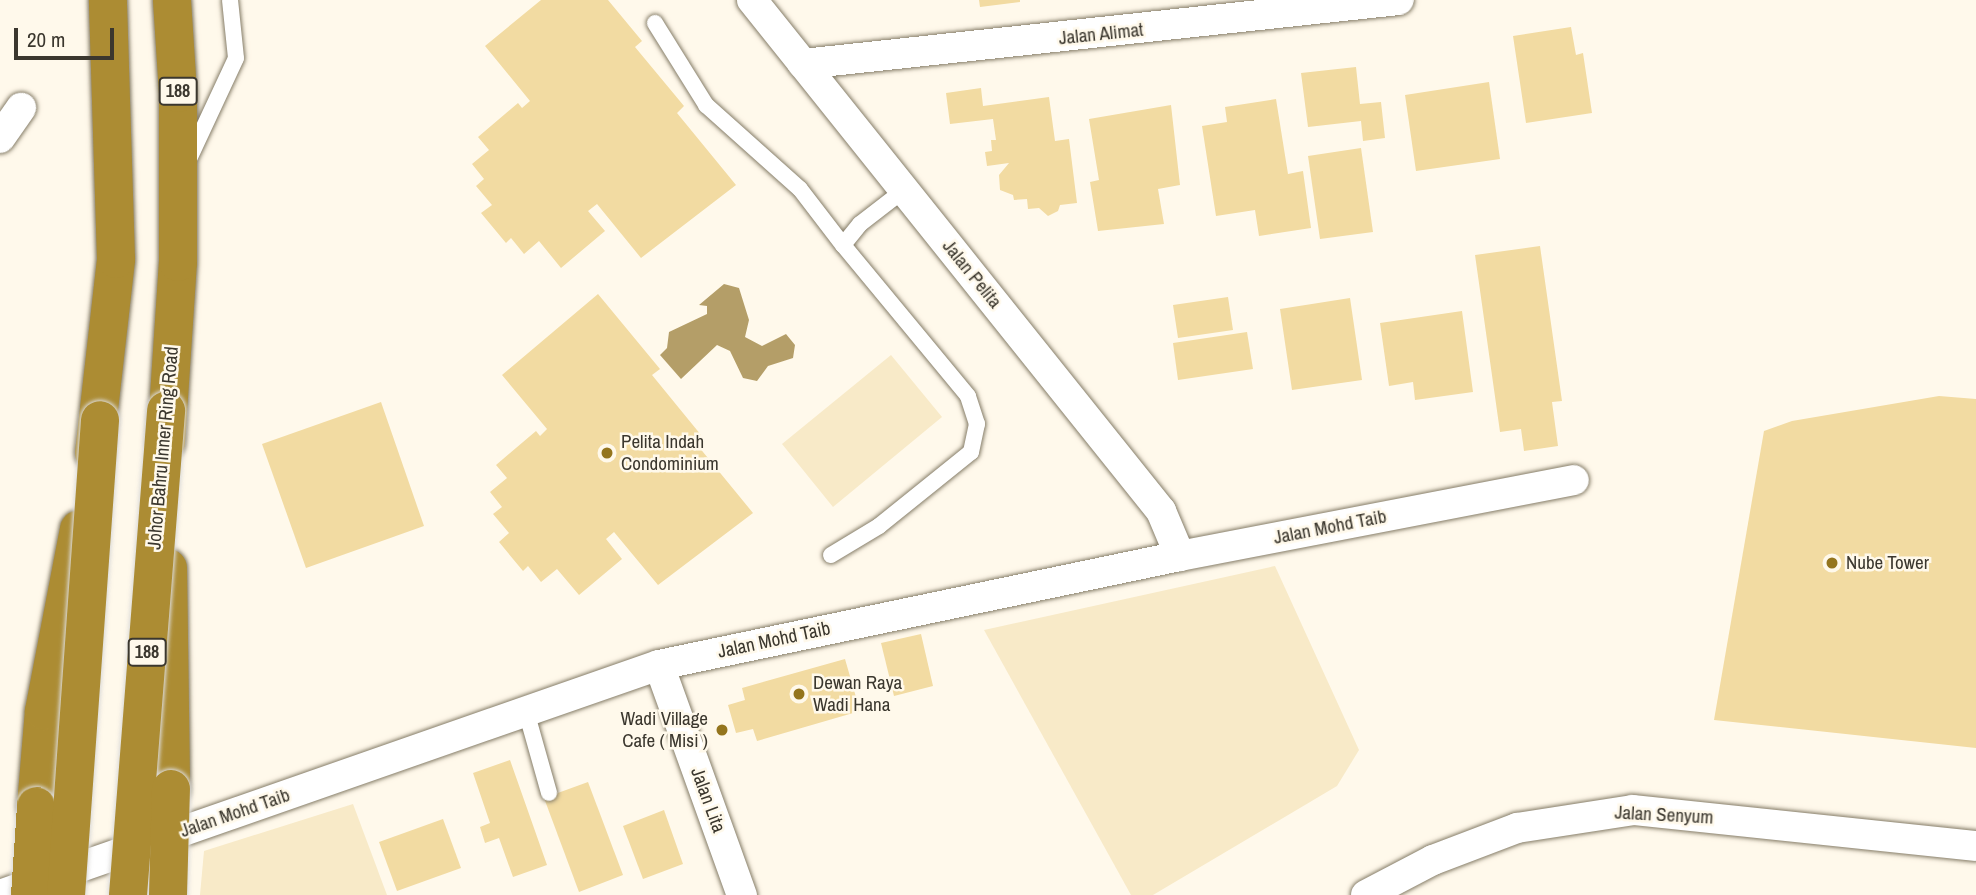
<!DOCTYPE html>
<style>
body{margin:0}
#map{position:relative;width:1976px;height:895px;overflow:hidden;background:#fff9eb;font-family:"Archivo Narrow",sans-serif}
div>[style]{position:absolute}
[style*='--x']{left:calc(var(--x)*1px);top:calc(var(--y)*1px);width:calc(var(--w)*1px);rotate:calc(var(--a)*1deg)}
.green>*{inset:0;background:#f8eac8}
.water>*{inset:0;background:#b49e68}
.building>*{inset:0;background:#f2dba2}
.roads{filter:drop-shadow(0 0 2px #867d68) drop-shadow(0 0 2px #867d68)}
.lane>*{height:16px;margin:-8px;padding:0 8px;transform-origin:8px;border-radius:8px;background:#fff}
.street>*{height:30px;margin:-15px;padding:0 15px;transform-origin:15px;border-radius:15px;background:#fff}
.highway>*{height:38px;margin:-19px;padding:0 19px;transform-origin:19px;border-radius:19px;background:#ac8c33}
.bridges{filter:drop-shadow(0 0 2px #dcdbd9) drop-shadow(0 0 2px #dcdbd9)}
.highway-bridge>*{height:38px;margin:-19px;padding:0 19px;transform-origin:19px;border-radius:19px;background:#ac8c33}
.dots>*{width:19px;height:19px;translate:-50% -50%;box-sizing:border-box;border:4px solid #fff9eb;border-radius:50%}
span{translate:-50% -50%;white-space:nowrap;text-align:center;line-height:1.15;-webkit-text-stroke:5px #fff9eb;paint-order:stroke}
.shield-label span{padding:2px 5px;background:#fff9eb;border:2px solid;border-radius:5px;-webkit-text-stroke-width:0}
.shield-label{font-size:18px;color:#3b372e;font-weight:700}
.street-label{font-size:19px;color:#3b372e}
.poi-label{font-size:19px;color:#3b372e}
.left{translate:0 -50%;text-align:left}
.right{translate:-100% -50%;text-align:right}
.scale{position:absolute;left:14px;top:28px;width:100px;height:32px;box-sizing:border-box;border:4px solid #3b372e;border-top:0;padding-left:9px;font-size:21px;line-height:24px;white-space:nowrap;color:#3b372e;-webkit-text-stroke:5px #fff9eb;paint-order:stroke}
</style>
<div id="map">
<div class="green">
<i style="clip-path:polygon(891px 355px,942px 417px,833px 507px,782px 444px)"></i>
<i style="clip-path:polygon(1275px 566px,1359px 750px,1337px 786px,1153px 895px,1131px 895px,984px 630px)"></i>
<i style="clip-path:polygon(353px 804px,387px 895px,200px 895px,204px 851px)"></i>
</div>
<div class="water">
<i style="clip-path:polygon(724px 284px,739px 288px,749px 320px,745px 337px,762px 346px,786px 334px,795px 345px,793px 358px,768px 366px,757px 381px,743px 378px,730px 351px,717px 345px,681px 379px,660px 355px,667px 348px,669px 332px,707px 314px,707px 306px,699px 305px)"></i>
</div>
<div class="building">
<i style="clip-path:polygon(541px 0,608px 0,642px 41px,635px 47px,684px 106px,677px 113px,736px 185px,641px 258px,597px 204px,588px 211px,605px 231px,561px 268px,539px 241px,524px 254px,511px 238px,506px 243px,481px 213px,492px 205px,476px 186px,484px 179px,472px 164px,489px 150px,478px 137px,518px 103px,522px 108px,530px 101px,485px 46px)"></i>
<i style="clip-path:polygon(979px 0,1020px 0,1020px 2px,980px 7px)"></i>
<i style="clip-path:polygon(1571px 27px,1576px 55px,1583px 53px,1592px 113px,1526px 123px,1513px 36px)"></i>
<i style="clip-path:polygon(1356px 67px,1360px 104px,1381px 102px,1385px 138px,1363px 141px,1361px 121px,1308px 127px,1301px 73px)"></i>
<i style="clip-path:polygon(1489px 82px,1500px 159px,1416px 171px,1405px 95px)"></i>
<i style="clip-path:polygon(981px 88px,983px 106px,1049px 97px,1055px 141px,1069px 139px,1077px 203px,1060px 205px,1058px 211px,1048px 216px,1039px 208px,1028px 209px,1027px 199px,1014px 200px,1013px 195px,1000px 190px,999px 175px,1009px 163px,987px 166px,985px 152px,992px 151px,991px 140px,996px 140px,993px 119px,950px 124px,946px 93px)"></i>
<i style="clip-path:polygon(1276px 99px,1288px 174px,1303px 171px,1311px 228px,1259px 236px,1255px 210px,1216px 216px,1202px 126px,1227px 122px,1225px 107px)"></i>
<i style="clip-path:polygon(1171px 105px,1180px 185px,1158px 189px,1164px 224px,1098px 231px,1090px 182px,1099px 180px,1089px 119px)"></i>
<i style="clip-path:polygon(1361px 148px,1373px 232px,1320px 239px,1308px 156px)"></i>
<i style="clip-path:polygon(1540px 246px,1562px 401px,1552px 402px,1558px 446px,1524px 451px,1521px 429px,1500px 432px,1475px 255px)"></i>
<i style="clip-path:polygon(598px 294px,660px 369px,652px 375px,701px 435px,694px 441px,753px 513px,658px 585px,614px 532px,606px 539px,622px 559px,579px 595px,557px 569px,541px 582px,528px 566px,523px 571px,499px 542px,509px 533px,493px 514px,502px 507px,490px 492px,507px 478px,496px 465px,536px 431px,540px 436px,547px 429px,502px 375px)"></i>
<i style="clip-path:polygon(1228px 297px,1233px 330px,1178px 338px,1173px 305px)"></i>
<i style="clip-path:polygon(1350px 298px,1362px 380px,1292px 390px,1280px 309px)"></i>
<i style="clip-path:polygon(1462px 311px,1473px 392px,1415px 400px,1413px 382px,1389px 386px,1380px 323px)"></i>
<i style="clip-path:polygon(1247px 332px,1253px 369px,1178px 380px,1173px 343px)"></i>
<i style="clip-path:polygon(1939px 396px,1976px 399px,1976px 748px,1714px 720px,1764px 431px,1792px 421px)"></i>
<i style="clip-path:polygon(381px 402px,424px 526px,306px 568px,262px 444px)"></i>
<i style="clip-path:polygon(921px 634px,933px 686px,894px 696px,881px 643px)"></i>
<i style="clip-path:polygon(845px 659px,860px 711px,757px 741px,753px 729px,736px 733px,728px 705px,745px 700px,742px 688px)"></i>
<i style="clip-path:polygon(510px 760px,547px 865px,513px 877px,499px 838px,485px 843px,480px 827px,490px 823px,473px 773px)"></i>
<i style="clip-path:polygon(588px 782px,623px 875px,579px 892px,544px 798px)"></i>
<i style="clip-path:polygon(664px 810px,683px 864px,643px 879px,623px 826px)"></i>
<i style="clip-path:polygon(443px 819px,461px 868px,397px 891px,379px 842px)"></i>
</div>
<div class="roads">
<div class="lane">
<i style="--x:655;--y:23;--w:97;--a:58.1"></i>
<i style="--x:706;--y:105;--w:126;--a:41.8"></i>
<i style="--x:800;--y:189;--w:71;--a:52.5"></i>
<i style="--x:189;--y:159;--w:111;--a:-65"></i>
<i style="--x:236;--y:58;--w:58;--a:-95.9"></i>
<i style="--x:831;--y:555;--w:56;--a:-31.1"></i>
<i style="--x:879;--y:526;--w:118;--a:-38.8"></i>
<i style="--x:971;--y:452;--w:29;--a:-78"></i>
<i style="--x:977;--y:424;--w:29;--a:-108"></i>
<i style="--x:968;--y:396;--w:196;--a:-129.6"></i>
<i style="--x:843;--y:245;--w:27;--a:-51"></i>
<i style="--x:860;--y:224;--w:56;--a:-37.7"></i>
<i style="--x:526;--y:711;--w:85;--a:74.3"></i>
</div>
<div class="street">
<i style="--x:752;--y:0;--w:655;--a:51.33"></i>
<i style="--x:1161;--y:511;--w:49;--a:67.1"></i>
<i style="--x:803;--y:64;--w:599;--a:-6.13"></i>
<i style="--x:0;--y:138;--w:37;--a:-55"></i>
<i style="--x:659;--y:665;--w:245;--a:70.2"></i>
<i style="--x:0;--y:895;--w:698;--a:-19.24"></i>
<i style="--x:659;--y:665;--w:532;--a:-11.82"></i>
<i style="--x:1180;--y:556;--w:401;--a:-10.9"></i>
<i style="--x:1366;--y:895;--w:76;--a:-27.6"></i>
<i style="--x:1433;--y:860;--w:90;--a:-20.9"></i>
<i style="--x:1517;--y:828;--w:117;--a:-8.8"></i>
<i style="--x:1633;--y:810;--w:345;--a:6"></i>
</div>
<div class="highway">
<i style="--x:166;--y:442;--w:180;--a:-86.2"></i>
<i style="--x:178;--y:262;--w:169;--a:-90"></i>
<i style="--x:178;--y:93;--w:93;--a:-93.7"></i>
<i style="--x:94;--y:453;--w:195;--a:-83.5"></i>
<i style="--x:116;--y:259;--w:259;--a:-91.8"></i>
<i style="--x:168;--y:568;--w:221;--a:89.2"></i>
<i style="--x:36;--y:806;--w:95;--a:-85.2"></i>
<i style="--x:44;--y:711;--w:185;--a:-79.1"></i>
</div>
</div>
<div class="bridges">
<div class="highway-bridge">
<i style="--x:30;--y:895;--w:89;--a:-86.1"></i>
<i style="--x:66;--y:895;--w:476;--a:-85.9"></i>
<i style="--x:128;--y:895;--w:486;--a:-85.5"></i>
<i style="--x:168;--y:895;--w:106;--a:-88.4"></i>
</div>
</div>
<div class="dots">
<i style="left:607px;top:453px;background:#94751d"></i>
<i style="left:1832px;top:563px;background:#94751d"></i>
<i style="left:799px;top:694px;background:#94751d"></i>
<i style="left:722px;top:730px;background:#94751d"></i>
</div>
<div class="shield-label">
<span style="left:178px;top:91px">188</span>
<span style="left:147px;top:652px">188</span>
</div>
<div class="street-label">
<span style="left:1101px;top:34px;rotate:-6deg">Jalan Alimat</span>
<span style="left:972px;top:274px;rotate:51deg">Jalan Pelita</span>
<span style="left:163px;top:448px;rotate:-85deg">Johor Bahru Inner Ring Road</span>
<span style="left:1330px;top:527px;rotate:-11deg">Jalan Mohd Taib</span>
<span style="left:774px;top:640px;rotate:-12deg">Jalan Mohd Taib</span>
<span style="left:708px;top:800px;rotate:70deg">Jalan Lita</span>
<span style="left:235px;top:813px;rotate:-19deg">Jalan Mohd Taib</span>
<span style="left:1664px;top:815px;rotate:3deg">Jalan Senyum</span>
</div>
<div class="poi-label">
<span class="left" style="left:621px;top:453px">Pelita Indah<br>Condominium</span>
<span class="left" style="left:1846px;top:563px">Nube Tower</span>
<span class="left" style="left:813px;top:694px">Dewan Raya<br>Wadi Hana</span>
<span class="right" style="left:708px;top:730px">Wadi Village<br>Cafe ( Misi )</span>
</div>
<div class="scale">20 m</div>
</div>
